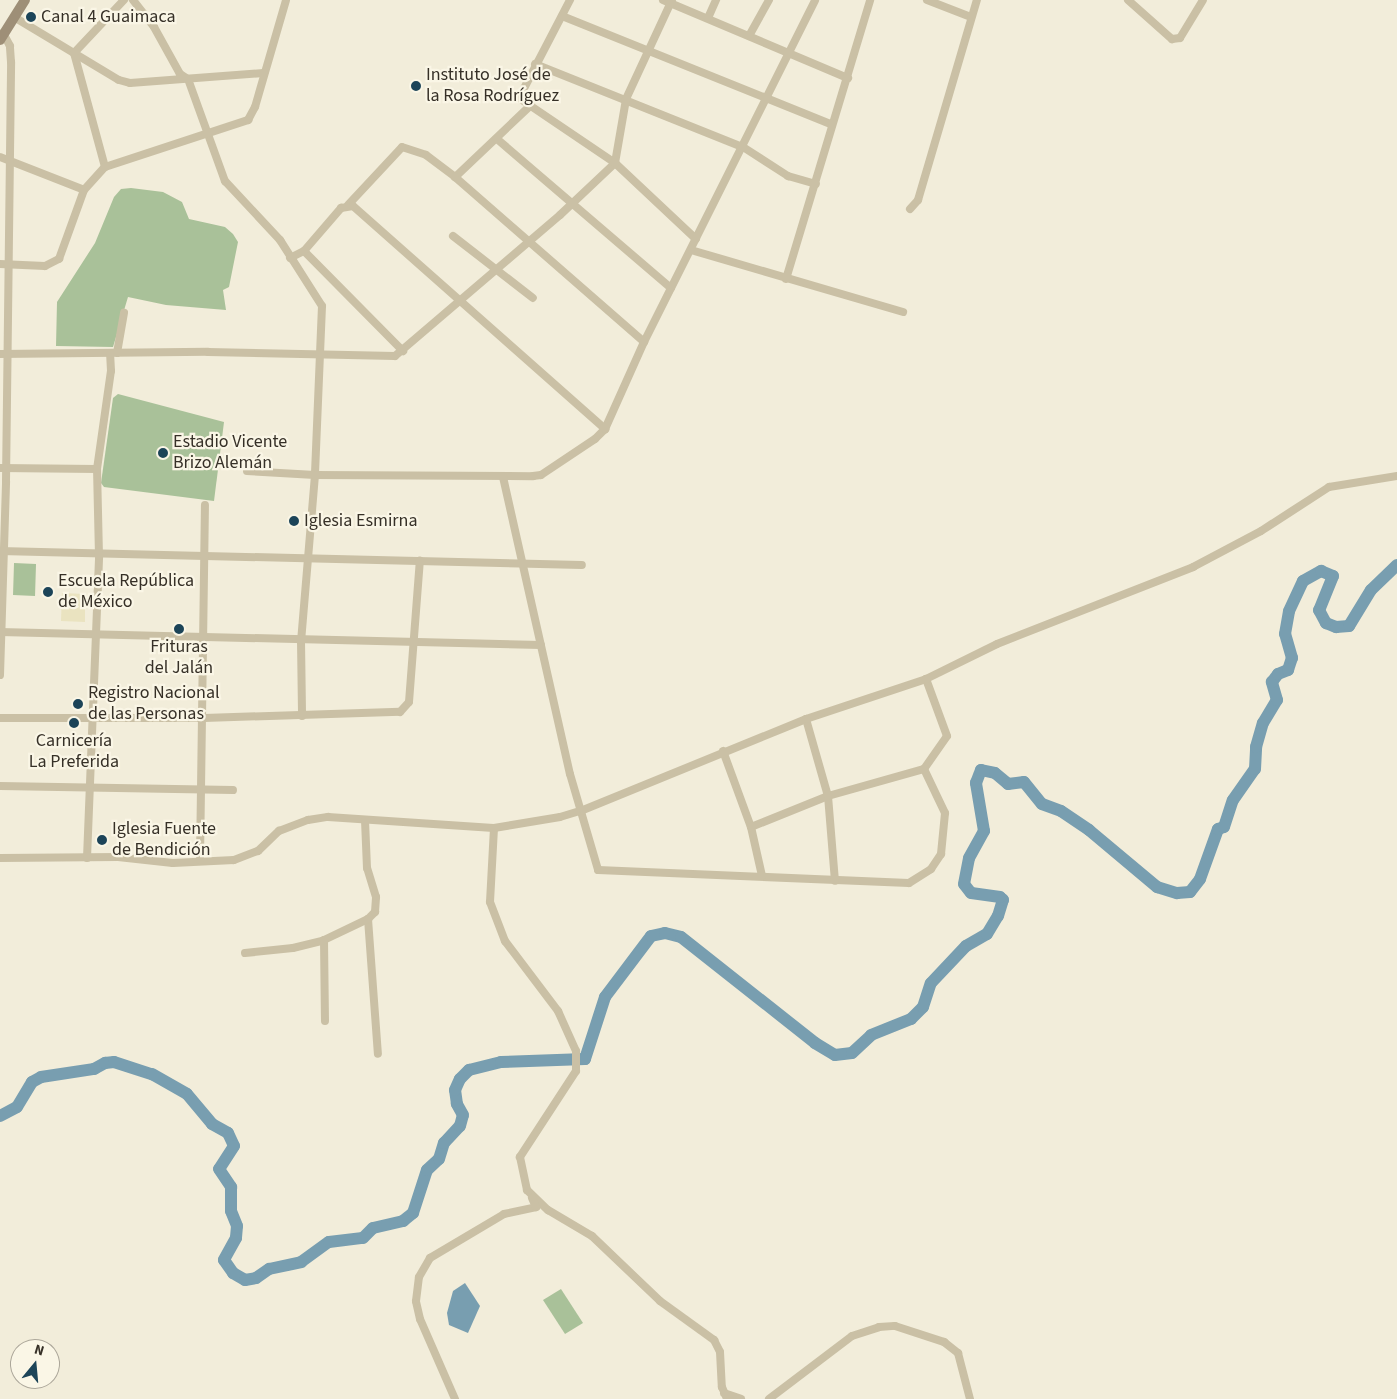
<!DOCTYPE html>
<meta charset="utf-8">
<style>
body{margin:0}
#map{position:relative;width:1397px;height:1399px;overflow:hidden;background:#f2edda;font-family:"Source Sans 3",sans-serif}
div>[style]{position:absolute}
[style*='--x']{left:calc(var(--x)*1px);top:calc(var(--y)*1px);width:calc(var(--w)*1px);rotate:calc(var(--a)*1deg)}
.green>*{inset:0;background:#a9c199}
.plaza>*{inset:0;background:#eae3c0}
.water>*{inset:0;background:#789eb0}
.river>*{height:12px;margin:-6px;padding:0 6px;transform-origin:6px;border-radius:6px;background:#789eb0}
.street>*{height:8px;margin:-4px;padding:0 4px;transform-origin:4px;border-radius:4px;background:#cac0a5}
.secondary>*{height:10px;margin:-5px;padding:0 5px;transform-origin:5px;border-radius:5px;background:#9e8f77}
.dots>*{width:14px;height:14px;translate:-50% -50%;box-sizing:border-box;border:2px solid #faf6e6;border-radius:50%}
span{translate:-50% -50%;white-space:nowrap;text-align:center;line-height:1.15;-webkit-text-stroke:4.5px #faf6e6;paint-order:stroke}
.poi-label{font-size:18px;color:#363027}
.left{translate:0 -50%;text-align:left}
.north{position:absolute;left:10px;top:1339px;width:50px;height:50px;box-sizing:border-box;background:#faf6e6;border:1px solid #aca79a;border-radius:50%;rotate:17deg;font-size:14px;font-weight:700;line-height:20px;text-align:center;color:#363027}
.north::after{content:'';display:block;margin:auto;width:18px;height:22px;background:#1c4458;clip-path:polygon(50% 0,100% 100%,50% 72%,0 100%)}
</style>
<div id="map">
<div class="green">
<i style="clip-path:polygon(131px 188px,163px 192px,182px 202px,189px 219px,225px 227px,233px 234px,238px 242px,229px 287px,223px 290px,226px 310px,166px 305px,128px 297px,113px 347px,56px 346px,57px 302px,95px 243px,114px 197px,121px 189px)"></i>
<i style="clip-path:polygon(118px 394px,224px 422px,214px 501px,104px 487px,101px 483px,113px 398px)"></i>
<i style="clip-path:polygon(14px 563px,36px 564px,35px 596px,13px 595px)"></i>
<i style="clip-path:polygon(561px 1289px,583px 1323px,565px 1334px,543px 1300px)"></i>
</div>
<div class="plaza">
<i style="clip-path:polygon(62px 593px,85px 594px,85px 622px,61px 621px)"></i>
</div>
<div class="water">
<i style="clip-path:polygon(465px 1283px,480px 1306px,468px 1333px,449px 1325px,447px 1313px,453px 1291px)"></i>
</div>
<div class="river">
<i style="--x:0;--y:1116;--w:19;--a:-28"></i>
<i style="--x:17;--y:1107;--w:29;--a:-59"></i>
<i style="--x:32;--y:1082;--w:10;--a:-29"></i>
<i style="--x:41;--y:1077;--w:54;--a:-8.6"></i>
<i style="--x:94;--y:1069;--w:13;--a:-29"></i>
<i style="--x:105;--y:1063;--w:9;--a:-6"></i>
<i style="--x:114;--y:1062;--w:40;--a:18"></i>
<i style="--x:152;--y:1074;--w:40;--a:29.7"></i>
<i style="--x:187;--y:1094;--w:39;--a:50"></i>
<i style="--x:212;--y:1124;--w:18;--a:29"></i>
<i style="--x:228;--y:1133;--w:14;--a:65"></i>
<i style="--x:234;--y:1146;--w:27;--a:123"></i>
<i style="--x:219;--y:1169;--w:22;--a:56"></i>
<i style="--x:231;--y:1187;--w:24;--a:90"></i>
<i style="--x:231;--y:1211;--w:16;--a:68"></i>
<i style="--x:237;--y:1226;--w:12;--a:95"></i>
<i style="--x:236;--y:1238;--w:25;--a:119"></i>
<i style="--x:224;--y:1260;--w:16;--a:55"></i>
<i style="--x:233;--y:1273;--w:14;--a:30"></i>
<i style="--x:245;--y:1280;--w:11;--a:-10"></i>
<i style="--x:256;--y:1278;--w:16;--a:-35"></i>
<i style="--x:269;--y:1269;--w:33;--a:-12"></i>
<i style="--x:301;--y:1262;--w:34;--a:-36"></i>
<i style="--x:329;--y:1242;--w:34;--a:-7"></i>
<i style="--x:363;--y:1238;--w:14;--a:-45"></i>
<i style="--x:373;--y:1228;--w:31;--a:-13"></i>
<i style="--x:403;--y:1221;--w:13;--a:-39"></i>
<i style="--x:413;--y:1213;--w:45;--a:-72"></i>
<i style="--x:427;--y:1170;--w:16;--a:-43"></i>
<i style="--x:439;--y:1159;--w:17;--a:-73"></i>
<i style="--x:444;--y:1143;--w:23;--a:-47"></i>
<i style="--x:460;--y:1126;--w:11;--a:-75"></i>
<i style="--x:463;--y:1115;--w:13;--a:-119"></i>
<i style="--x:457;--y:1104;--w:14;--a:-98"></i>
<i style="--x:455;--y:1090;--w:12;--a:-66"></i>
<i style="--x:460;--y:1079;--w:13;--a:-45"></i>
<i style="--x:469;--y:1070;--w:33;--a:-14"></i>
<i style="--x:501;--y:1062;--w:84;--a:-2"></i>
<i style="--x:585;--y:1059;--w:65;--a:-72.1"></i>
<i style="--x:605;--y:997;--w:76;--a:-53"></i>
<i style="--x:651;--y:936;--w:14;--a:-12"></i>
<i style="--x:665;--y:933;--w:16;--a:14"></i>
<i style="--x:681;--y:937;--w:171;--a:38.3"></i>
<i style="--x:815;--y:1043;--w:23;--a:31"></i>
<i style="--x:835;--y:1055;--w:17;--a:-7"></i>
<i style="--x:852;--y:1053;--w:26;--a:-43"></i>
<i style="--x:871;--y:1035;--w:43;--a:-21.8"></i>
<i style="--x:911;--y:1019;--w:17;--a:-45"></i>
<i style="--x:923;--y:1007;--w:25;--a:-72"></i>
<i style="--x:931;--y:983;--w:51;--a:-46.6"></i>
<i style="--x:966;--y:946;--w:24;--a:-30"></i>
<i style="--x:987;--y:934;--w:21;--a:-59"></i>
<i style="--x:998;--y:916;--w:17;--a:-73"></i>
<i style="--x:1003;--y:900;--w:4;--a:-135"></i>
<i style="--x:1000;--y:897;--w:29;--a:-172"></i>
<i style="--x:971;--y:893;--w:11;--a:-128"></i>
<i style="--x:964;--y:884;--w:26;--a:-79"></i>
<i style="--x:969;--y:858;--w:31;--a:-61"></i>
<i style="--x:984;--y:831;--w:49;--a:-99.5"></i>
<i style="--x:976;--y:783;--w:14;--a:-69"></i>
<i style="--x:981;--y:770;--w:14;--a:12"></i>
<i style="--x:995;--y:773;--w:17;--a:40"></i>
<i style="--x:1008;--y:784;--w:16;--a:-7"></i>
<i style="--x:1024;--y:782;--w:28;--a:51"></i>
<i style="--x:1042;--y:804;--w:20;--a:20"></i>
<i style="--x:1061;--y:811;--w:34;--a:34"></i>
<i style="--x:1089;--y:830;--w:89;--a:40"></i>
<i style="--x:1157;--y:887;--w:21;--a:17"></i>
<i style="--x:1177;--y:893;--w:13;--a:-4"></i>
<i style="--x:1190;--y:892;--w:16;--a:-52"></i>
<i style="--x:1200;--y:879;--w:53;--a:-70.2"></i>
<i style="--x:1218;--y:829;--w:6;--a:-18"></i>
<i style="--x:1224;--y:827;--w:28;--a:-72"></i>
<i style="--x:1233;--y:800;--w:38;--a:-55"></i>
<i style="--x:1255;--y:769;--w:22;--a:-87"></i>
<i style="--x:1256;--y:747;--w:25;--a:-74"></i>
<i style="--x:1263;--y:723;--w:27;--a:-59"></i>
<i style="--x:1277;--y:700;--w:19;--a:-106"></i>
<i style="--x:1272;--y:682;--w:10;--a:-53"></i>
<i style="--x:1278;--y:674;--w:11;--a:-22"></i>
<i style="--x:1288;--y:670;--w:13;--a:-72"></i>
<i style="--x:1292;--y:658;--w:25;--a:-106"></i>
<i style="--x:1285;--y:634;--w:23;--a:-80"></i>
<i style="--x:1289;--y:611;--w:33;--a:-65"></i>
<i style="--x:1303;--y:581;--w:21;--a:-29"></i>
<i style="--x:1321;--y:571;--w:13;--a:23"></i>
<i style="--x:1333;--y:576;--w:37;--a:112"></i>
<i style="--x:1319;--y:610;--w:15;--a:62"></i>
<i style="--x:1326;--y:623;--w:11;--a:22"></i>
<i style="--x:1336;--y:627;--w:13;--a:-4"></i>
<i style="--x:1349;--y:626;--w:42;--a:-58.6"></i>
<i style="--x:1371;--y:590;--w:36;--a:-44"></i>
</div>
<div class="street">
<i style="--x:133;--y:0;--w:34;--a:52"></i>
<i style="--x:154;--y:27;--w:54;--a:61"></i>
<i style="--x:180;--y:74;--w:9;--a:32"></i>
<i style="--x:188;--y:79;--w:109;--a:70.1"></i>
<i style="--x:225;--y:181;--w:81;--a:47"></i>
<i style="--x:280;--y:240;--w:78;--a:57.5"></i>
<i style="--x:322;--y:306;--w:169;--a:92.4"></i>
<i style="--x:315;--y:475;--w:167;--a:94.8"></i>
<i style="--x:301;--y:641;--w:75;--a:89.2"></i>
<i style="--x:570;--y:0;--w:110;--a:117.5"></i>
<i style="--x:519;--y:98;--w:116;--a:34.1"></i>
<i style="--x:615;--y:163;--w:111;--a:43.2"></i>
<i style="--x:663;--y:0;--w:201;--a:22.9"></i>
<i style="--x:927;--y:0;--w:47;--a:21.1"></i>
<i style="--x:1128;--y:0;--w:59;--a:41.6"></i>
<i style="--x:1172;--y:39;--w:8;--a:-7"></i>
<i style="--x:1180;--y:38;--w:44;--a:-58.8"></i>
<i style="--x:562;--y:16;--w:290;--a:21.9"></i>
<i style="--x:14;--y:17;--w:122;--a:31"></i>
<i style="--x:119;--y:80;--w:11;--a:15"></i>
<i style="--x:130;--y:83;--w:134;--a:-4.3"></i>
<i style="--x:708;--y:18;--w:20;--a:-66"></i>
<i style="--x:749;--y:36;--w:41;--a:-60.9"></i>
<i style="--x:535;--y:64;--w:224;--a:21.8"></i>
<i style="--x:743;--y:147;--w:54;--a:32.8"></i>
<i style="--x:788;--y:176;--w:29;--a:16"></i>
<i style="--x:531;--y:105;--w:105;--a:136.5"></i>
<i style="--x:455;--y:177;--w:251;--a:41.1"></i>
<i style="--x:497;--y:139;--w:229;--a:40.6"></i>
<i style="--x:0;--y:157;--w:90;--a:21.4"></i>
<i style="--x:105;--y:167;--w:118;--a:-105.2"></i>
<i style="--x:74;--y:53;--w:73;--a:-46.7"></i>
<i style="--x:348;--y:205;--w:79;--a:-47"></i>
<i style="--x:402;--y:147;--w:25;--a:18"></i>
<i style="--x:426;--y:155;--w:36;--a:37"></i>
<i style="--x:910;--y:209;--w:12;--a:-48"></i>
<i style="--x:918;--y:200;--w:209;--a:-73.6"></i>
<i style="--x:453;--y:236;--w:101;--a:37.8"></i>
<i style="--x:691;--y:250;--w:221;--a:16.3"></i>
<i style="--x:304;--y:251;--w:141;--a:45.3"></i>
<i style="--x:290;--y:258;--w:16;--a:-27"></i>
<i style="--x:304;--y:251;--w:57;--a:-49.3"></i>
<i style="--x:341;--y:208;--w:12;--a:-9"></i>
<i style="--x:353;--y:206;--w:337;--a:41.5"></i>
<i style="--x:0;--y:264;--w:45;--a:2.5"></i>
<i style="--x:45;--y:266;--w:16;--a:-27"></i>
<i style="--x:59;--y:259;--w:73;--a:-70.1"></i>
<i style="--x:84;--y:190;--w:31;--a:-48"></i>
<i style="--x:105;--y:167;--w:151;--a:-18.2"></i>
<i style="--x:248;--y:120;--w:15;--a:-62"></i>
<i style="--x:255;--y:107;--w:111;--a:-73.8"></i>
<i style="--x:786;--y:279;--w:291;--a:-73.2"></i>
<i style="--x:117;--y:353;--w:41;--a:-80.1"></i>
<i style="--x:0;--y:354;--w:208;--a:-0.6"></i>
<i style="--x:208;--y:352;--w:187;--a:1.2"></i>
<i style="--x:395;--y:356;--w:217;--a:-40.5"></i>
<i style="--x:560;--y:215;--w:76;--a:-43.4"></i>
<i style="--x:615;--y:163;--w:65;--a:-80.2"></i>
<i style="--x:626;--y:99;--w:109;--a:-65.1"></i>
<i style="--x:0;--y:468;--w:97;--a:0.6"></i>
<i style="--x:247;--y:471;--w:68;--a:3.4"></i>
<i style="--x:315;--y:475;--w:218;--a:0.3"></i>
<i style="--x:533;--y:476;--w:8;--a:-7"></i>
<i style="--x:541;--y:475;--w:65;--a:-33.7"></i>
<i style="--x:595;--y:439;--w:14;--a:-45"></i>
<i style="--x:605;--y:429;--w:95;--a:-65.9"></i>
<i style="--x:644;--y:342;--w:382;--a:-63.4"></i>
<i style="--x:503;--y:477;--w:304;--a:77.3"></i>
<i style="--x:570;--y:774;--w:100;--a:73.7"></i>
<i style="--x:598;--y:870;--w:311;--a:2.4"></i>
<i style="--x:909;--y:883;--w:26;--a:-32"></i>
<i style="--x:931;--y:869;--w:18;--a:-56"></i>
<i style="--x:941;--y:854;--w:41;--a:-84.4"></i>
<i style="--x:945;--y:813;--w:49;--a:-115.5"></i>
<i style="--x:0;--y:551;--w:582;--a:1.38"></i>
<i style="--x:0;--y:632;--w:541;--a:1.38"></i>
<i style="--x:0;--y:675;--w:194;--a:-88.2"></i>
<i style="--x:6;--y:481;--w:419;--a:-89.3"></i>
<i style="--x:11;--y:62;--w:16;--a:-94"></i>
<i style="--x:10;--y:46;--w:15;--a:-118"></i>
<i style="--x:0;--y:718;--w:204;--a:0"></i>
<i style="--x:204;--y:718;--w:196;--a:-1.8"></i>
<i style="--x:400;--y:712;--w:13;--a:-48"></i>
<i style="--x:409;--y:702;--w:142;--a:-85.6"></i>
<i style="--x:806;--y:719;--w:80;--a:74.1"></i>
<i style="--x:828;--y:796;--w:85;--a:85.3"></i>
<i style="--x:723;--y:751;--w:81;--a:69.8"></i>
<i style="--x:751;--y:827;--w:50;--a:77.3"></i>
<i style="--x:0;--y:786;--w:233;--a:1"></i>
<i style="--x:751;--y:827;--w:83;--a:-21.9"></i>
<i style="--x:828;--y:796;--w:100;--a:-15.7"></i>
<i style="--x:924;--y:769;--w:40;--a:-55.1"></i>
<i style="--x:947;--y:736;--w:61;--a:-110.2"></i>
<i style="--x:494;--y:828;--w:74;--a:93.1"></i>
<i style="--x:490;--y:902;--w:42;--a:69"></i>
<i style="--x:505;--y:941;--w:88;--a:52.9"></i>
<i style="--x:558;--y:1011;--w:44;--a:65.8"></i>
<i style="--x:576;--y:1051;--w:20;--a:90"></i>
<i style="--x:576;--y:1071;--w:103;--a:123.1"></i>
<i style="--x:520;--y:1157;--w:34;--a:78"></i>
<i style="--x:527;--y:1190;--w:29;--a:44"></i>
<i style="--x:548;--y:1210;--w:51;--a:30.6"></i>
<i style="--x:592;--y:1236;--w:94;--a:43.7"></i>
<i style="--x:660;--y:1301;--w:67;--a:35.8"></i>
<i style="--x:714;--y:1340;--w:13;--a:63"></i>
<i style="--x:720;--y:1352;--w:35;--a:87"></i>
<i style="--x:722;--y:1387;--w:13;--a:67"></i>
<i style="--x:0;--y:858;--w:118;--a:-0.5"></i>
<i style="--x:118;--y:857;--w:55;--a:6.2"></i>
<i style="--x:173;--y:863;--w:61;--a:-2.8"></i>
<i style="--x:234;--y:860;--w:26;--a:-21"></i>
<i style="--x:258;--y:851;--w:29;--a:-44"></i>
<i style="--x:279;--y:831;--w:31;--a:-21"></i>
<i style="--x:308;--y:820;--w:20;--a:-9"></i>
<i style="--x:328;--y:817;--w:166;--a:3.8"></i>
<i style="--x:494;--y:828;--w:67;--a:-9.5"></i>
<i style="--x:560;--y:817;--w:24;--a:-17"></i>
<i style="--x:583;--y:810;--w:241;--a:-22.2"></i>
<i style="--x:806;--y:719;--w:126;--a:-18.4"></i>
<i style="--x:926;--y:679;--w:79;--a:-26.2"></i>
<i style="--x:997;--y:644;--w:211;--a:-21.4"></i>
<i style="--x:1193;--y:567;--w:77;--a:-27.9"></i>
<i style="--x:1261;--y:531;--w:81;--a:-32.9"></i>
<i style="--x:1329;--y:487;--w:69;--a:-9.2"></i>
<i style="--x:87;--y:858;--w:302;--a:-87.7"></i>
<i style="--x:99;--y:556;--w:87;--a:-91.3"></i>
<i style="--x:97;--y:469;--w:99;--a:-81.9"></i>
<i style="--x:111;--y:371;--w:17;--a:-93"></i>
<i style="--x:200;--y:860;--w:355;--a:-89.2"></i>
<i style="--x:368;--y:919;--w:135;--a:85.8"></i>
<i style="--x:324;--y:940;--w:81;--a:89.3"></i>
<i style="--x:245;--y:953;--w:48;--a:-5.9"></i>
<i style="--x:293;--y:948;--w:32;--a:-14"></i>
<i style="--x:324;--y:940;--w:49;--a:-25.5"></i>
<i style="--x:368;--y:919;--w:10;--a:-45"></i>
<i style="--x:375;--y:912;--w:15;--a:-86"></i>
<i style="--x:376;--y:897;--w:30;--a:-107"></i>
<i style="--x:367;--y:868;--w:48;--a:-92.4"></i>
<i style="--x:724;--y:1393;--w:18;--a:19"></i>
<i style="--x:455;--y:1399;--w:87;--a:-113.6"></i>
<i style="--x:420;--y:1319;--w:18;--a:-103"></i>
<i style="--x:416;--y:1301;--w:24;--a:-83"></i>
<i style="--x:419;--y:1277;--w:22;--a:-60"></i>
<i style="--x:430;--y:1258;--w:86;--a:-30.7"></i>
<i style="--x:504;--y:1214;--w:33;--a:-12"></i>
<i style="--x:536;--y:1207;--w:10;--a:-114"></i>
<i style="--x:769;--y:1399;--w:104;--a:-37.2"></i>
<i style="--x:852;--y:1336;--w:28;--a:-18"></i>
<i style="--x:879;--y:1327;--w:16;--a:-4"></i>
<i style="--x:895;--y:1326;--w:52;--a:18.1"></i>
<i style="--x:944;--y:1342;--w:18;--a:38"></i>
<i style="--x:958;--y:1353;--w:48;--a:75.4"></i>
</div>
<div class="secondary">
<i style="--x:0;--y:40;--w:47;--a:-58"></i>
</div>
<div class="dots">
<i style="left:31px;top:17px;background:#1c4458"></i>
<i style="left:416px;top:86px;background:#1c4458"></i>
<i style="left:163px;top:453px;background:#1c4458"></i>
<i style="left:294px;top:521px;background:#1c4458"></i>
<i style="left:48px;top:592px;background:#1c4458"></i>
<i style="left:179px;top:629px;background:#1c4458"></i>
<i style="left:78px;top:704px;background:#1c4458"></i>
<i style="left:74px;top:723px;background:#1c4458"></i>
<i style="left:102px;top:840px;background:#1c4458"></i>
</div>
<div class="poi-label">
<span class="left" style="left:41px;top:17px">Canal 4 Guaimaca</span>
<span class="left" style="left:426px;top:86px">Instituto José de<br>la Rosa Rodríguez</span>
<span class="left" style="left:173px;top:453px">Estadio Vicente<br>Brizo Alemán</span>
<span class="left" style="left:304px;top:521px">Iglesia Esmirna</span>
<span class="left" style="left:58px;top:592px">Escuela República<br>de México</span>
<span style="left:179px;top:658px">Frituras<br>del Jalán</span>
<span class="left" style="left:88px;top:704px">Registro Nacional<br>de las Personas</span>
<span style="left:74px;top:752px">Carnicería<br>La Preferida</span>
<span class="left" style="left:112px;top:840px">Iglesia Fuente<br>de Bendición</span>
</div>
<div class="north">N</div>
</div>
